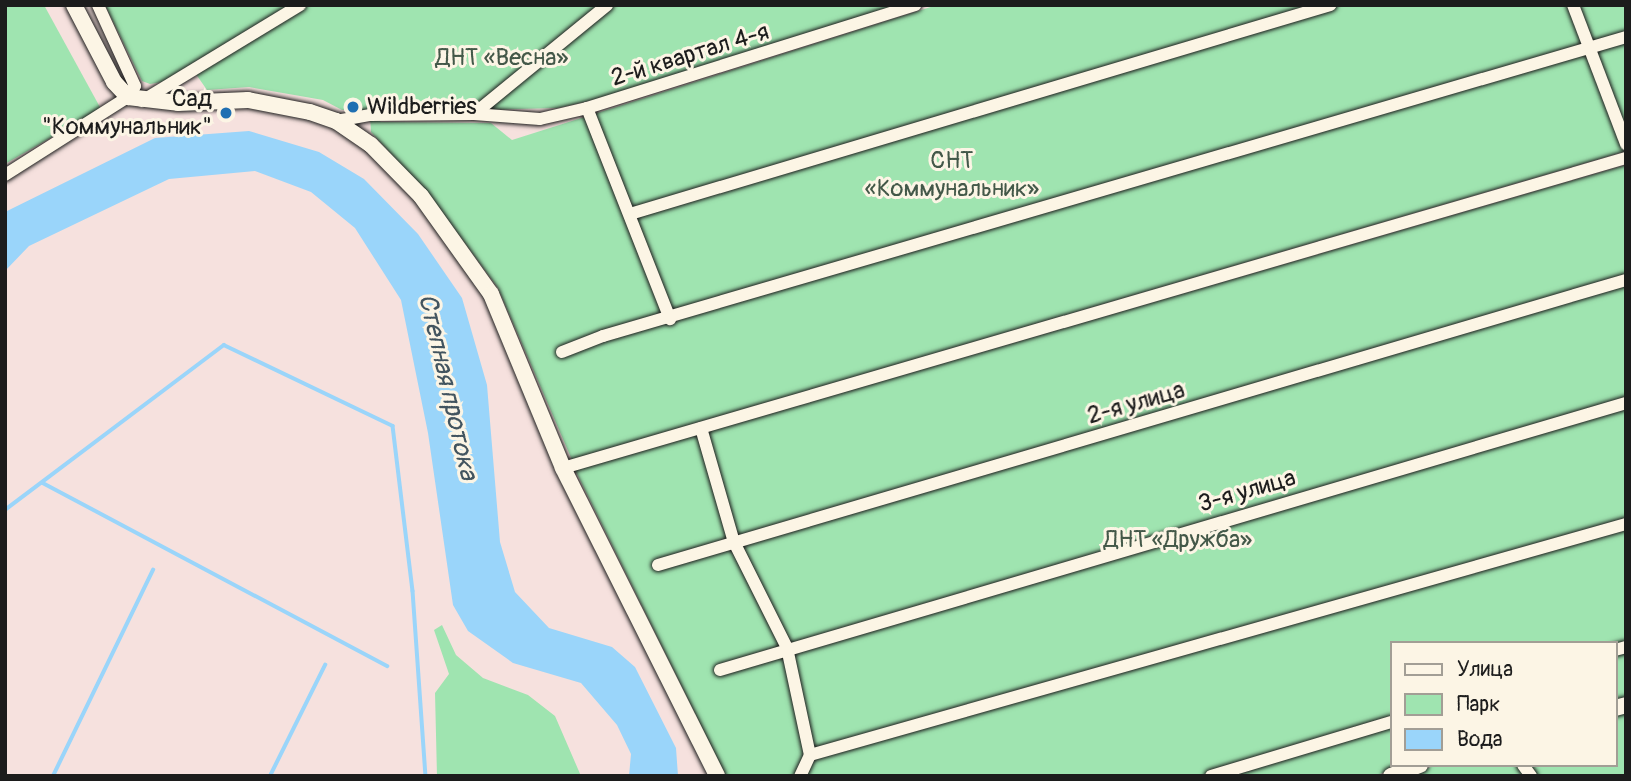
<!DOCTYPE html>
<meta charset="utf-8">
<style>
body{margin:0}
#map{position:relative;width:1631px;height:781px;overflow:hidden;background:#f6e1de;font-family:Pangolin,sans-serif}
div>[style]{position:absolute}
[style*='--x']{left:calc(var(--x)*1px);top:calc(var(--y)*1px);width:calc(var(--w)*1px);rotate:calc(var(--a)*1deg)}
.green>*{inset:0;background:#9fe4b0}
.water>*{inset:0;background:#9ad5fa}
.stream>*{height:3.5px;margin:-1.75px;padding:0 1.75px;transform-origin:1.75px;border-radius:1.75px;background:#9ad5fa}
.roads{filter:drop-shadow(0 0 2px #1c1c1c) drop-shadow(0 0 2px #1c1c1c)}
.minor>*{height:12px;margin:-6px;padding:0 6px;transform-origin:6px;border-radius:6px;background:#fcf5e5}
.tertiary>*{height:16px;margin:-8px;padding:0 8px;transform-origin:8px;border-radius:8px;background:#fcf5e5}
.dots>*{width:19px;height:19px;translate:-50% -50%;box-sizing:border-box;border:4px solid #fcf5e5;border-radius:50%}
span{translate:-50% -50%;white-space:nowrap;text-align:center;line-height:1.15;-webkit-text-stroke:6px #fcf5e5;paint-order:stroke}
.street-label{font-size:24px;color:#1c1c1c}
.park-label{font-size:24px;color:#435848}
.poi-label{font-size:24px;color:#1c1c1c}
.right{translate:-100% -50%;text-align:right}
.left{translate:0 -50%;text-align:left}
.water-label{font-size:26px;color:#42545f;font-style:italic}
.frame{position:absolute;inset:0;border:7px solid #1c1c1c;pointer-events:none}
.legend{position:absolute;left:1390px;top:641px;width:228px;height:126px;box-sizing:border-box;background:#fcf5e5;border:2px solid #a29e95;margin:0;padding:9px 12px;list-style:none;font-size:21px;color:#1c1c1c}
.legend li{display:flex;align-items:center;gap:14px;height:35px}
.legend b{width:35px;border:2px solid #a29e95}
</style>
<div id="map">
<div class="green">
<i style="clip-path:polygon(5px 5px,44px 5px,101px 109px,5px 164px)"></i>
<i style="clip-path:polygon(105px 5px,898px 5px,651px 87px,558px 108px,479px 110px,342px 110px,323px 100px,249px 87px,207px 90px,191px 67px,168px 81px,150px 84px,142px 81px)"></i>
<i style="clip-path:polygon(937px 5px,1626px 5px,1626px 151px,572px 460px,498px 288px,431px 197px,371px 132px,370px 115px,381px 122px,491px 123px,512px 140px)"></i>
<i style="clip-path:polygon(1626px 165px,1626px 701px,1615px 704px,1615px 643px,1391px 643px,1391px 765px,1402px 765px,1375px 776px,726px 776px,575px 470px)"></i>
<i style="clip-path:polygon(442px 625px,456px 655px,483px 678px,528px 695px,555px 716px,581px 776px,437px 776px,435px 693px,449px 674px,434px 630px)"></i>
<i style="clip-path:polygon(1626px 712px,1626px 776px,1404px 776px,1437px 765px,1615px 765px,1615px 715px)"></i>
</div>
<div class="water">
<i style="clip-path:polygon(249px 131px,319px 152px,364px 179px,418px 234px,462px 298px,487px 385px,500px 542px,515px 592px,549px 628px,612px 647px,635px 667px,676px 748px,678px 776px,629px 776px,631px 754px,617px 725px,581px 683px,513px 663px,468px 631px,453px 605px,428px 433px,401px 300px,355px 228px,311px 192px,255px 171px,169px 179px,29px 246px,5px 271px,5px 212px,155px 138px)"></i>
</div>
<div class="stream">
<i style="--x:43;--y:483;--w:390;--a:28"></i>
<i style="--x:5;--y:510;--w:274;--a:-37"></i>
<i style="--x:224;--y:345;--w:187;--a:25.6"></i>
<i style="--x:393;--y:426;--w:166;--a:83.1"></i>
<i style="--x:413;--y:591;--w:185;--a:86"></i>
<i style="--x:53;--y:776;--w:229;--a:-64.1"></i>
<i style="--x:270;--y:776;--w:124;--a:-63.6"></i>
</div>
<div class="roads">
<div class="minor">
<i style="--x:1573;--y:5;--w:149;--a:69.1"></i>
<i style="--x:142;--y:101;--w:185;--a:-31.3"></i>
<i style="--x:587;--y:108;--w:227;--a:68.5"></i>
<i style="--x:474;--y:114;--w:66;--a:4.3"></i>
<i style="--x:540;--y:119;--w:48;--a:-13.2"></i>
<i style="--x:587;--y:108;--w:344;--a:-17.4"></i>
<i style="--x:336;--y:121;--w:35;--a:-10"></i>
<i style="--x:370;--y:115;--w:104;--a:-0.6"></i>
<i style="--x:474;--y:114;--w:172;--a:-39.3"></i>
<i style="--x:5;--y:175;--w:146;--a:-32.4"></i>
<i style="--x:128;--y:97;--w:13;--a:-58"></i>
<i style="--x:135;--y:86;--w:89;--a:-114.6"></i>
<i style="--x:630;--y:214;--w:731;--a:-16.62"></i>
<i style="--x:562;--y:352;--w:44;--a:-21.3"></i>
<i style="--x:603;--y:336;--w:1066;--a:-16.29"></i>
<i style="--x:701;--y:428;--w:119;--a:73.9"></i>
<i style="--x:734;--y:542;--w:119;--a:63.4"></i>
<i style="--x:787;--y:648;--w:109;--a:77.9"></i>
<i style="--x:810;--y:755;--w:23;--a:115"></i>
<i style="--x:563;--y:468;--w:1107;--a:-16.26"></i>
<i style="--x:658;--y:565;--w:1009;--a:-16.41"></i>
<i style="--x:1615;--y:650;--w:11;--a:-15"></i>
<i style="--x:720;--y:670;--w:945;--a:-16.42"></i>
<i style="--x:810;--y:755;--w:848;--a:-15.81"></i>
<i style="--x:1523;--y:765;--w:14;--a:54"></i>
<i style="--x:1211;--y:776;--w:188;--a:-16.7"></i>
</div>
<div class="tertiary">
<i style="--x:74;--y:5;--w:87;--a:62.5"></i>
<i style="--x:114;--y:82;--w:21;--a:47"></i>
<i style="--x:128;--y:97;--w:50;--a:6.8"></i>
<i style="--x:178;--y:103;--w:70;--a:-2.5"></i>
<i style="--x:248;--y:100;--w:63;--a:11"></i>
<i style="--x:310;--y:112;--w:28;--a:19"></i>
<i style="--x:336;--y:121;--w:42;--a:34.4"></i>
<i style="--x:371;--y:145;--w:71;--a:45.6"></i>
<i style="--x:421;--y:196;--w:120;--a:54.5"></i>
<i style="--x:491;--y:294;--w:188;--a:67.5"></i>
<i style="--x:563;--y:468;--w:344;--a:63.4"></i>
<i style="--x:1615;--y:708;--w:11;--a:-15"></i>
<i style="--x:1391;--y:776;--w:31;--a:-21"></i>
</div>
</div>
<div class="dots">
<i style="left:353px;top:107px;background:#1f6fb2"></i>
<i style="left:226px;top:113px;background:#1f6fb2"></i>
</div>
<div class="street-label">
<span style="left:690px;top:55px;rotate:-17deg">2-й квартал 4-я</span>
<span style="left:1136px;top:403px;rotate:-16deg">2-я улица</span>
<span style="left:1247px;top:491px;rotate:-16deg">3-я улица</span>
</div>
<div class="park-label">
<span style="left:502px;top:58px">ДНТ «Весна»</span>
<span style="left:952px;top:175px">СНТ<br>«Коммунальник»</span>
<span style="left:1178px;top:540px">ДНТ «Дружба»</span>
</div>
<div class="poi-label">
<span class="right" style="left:212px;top:113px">Сад<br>"Коммунальник"</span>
<span class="left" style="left:367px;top:107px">Wildberries</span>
</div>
<div class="water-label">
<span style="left:447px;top:387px;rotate:77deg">Степная протока</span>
</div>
<div class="frame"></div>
<ul class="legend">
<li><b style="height:9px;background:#fcf5e5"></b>Улица</li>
<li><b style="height:19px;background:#9fe4b0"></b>Парк</li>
<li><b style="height:19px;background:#9ad5fa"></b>Вода</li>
</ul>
</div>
